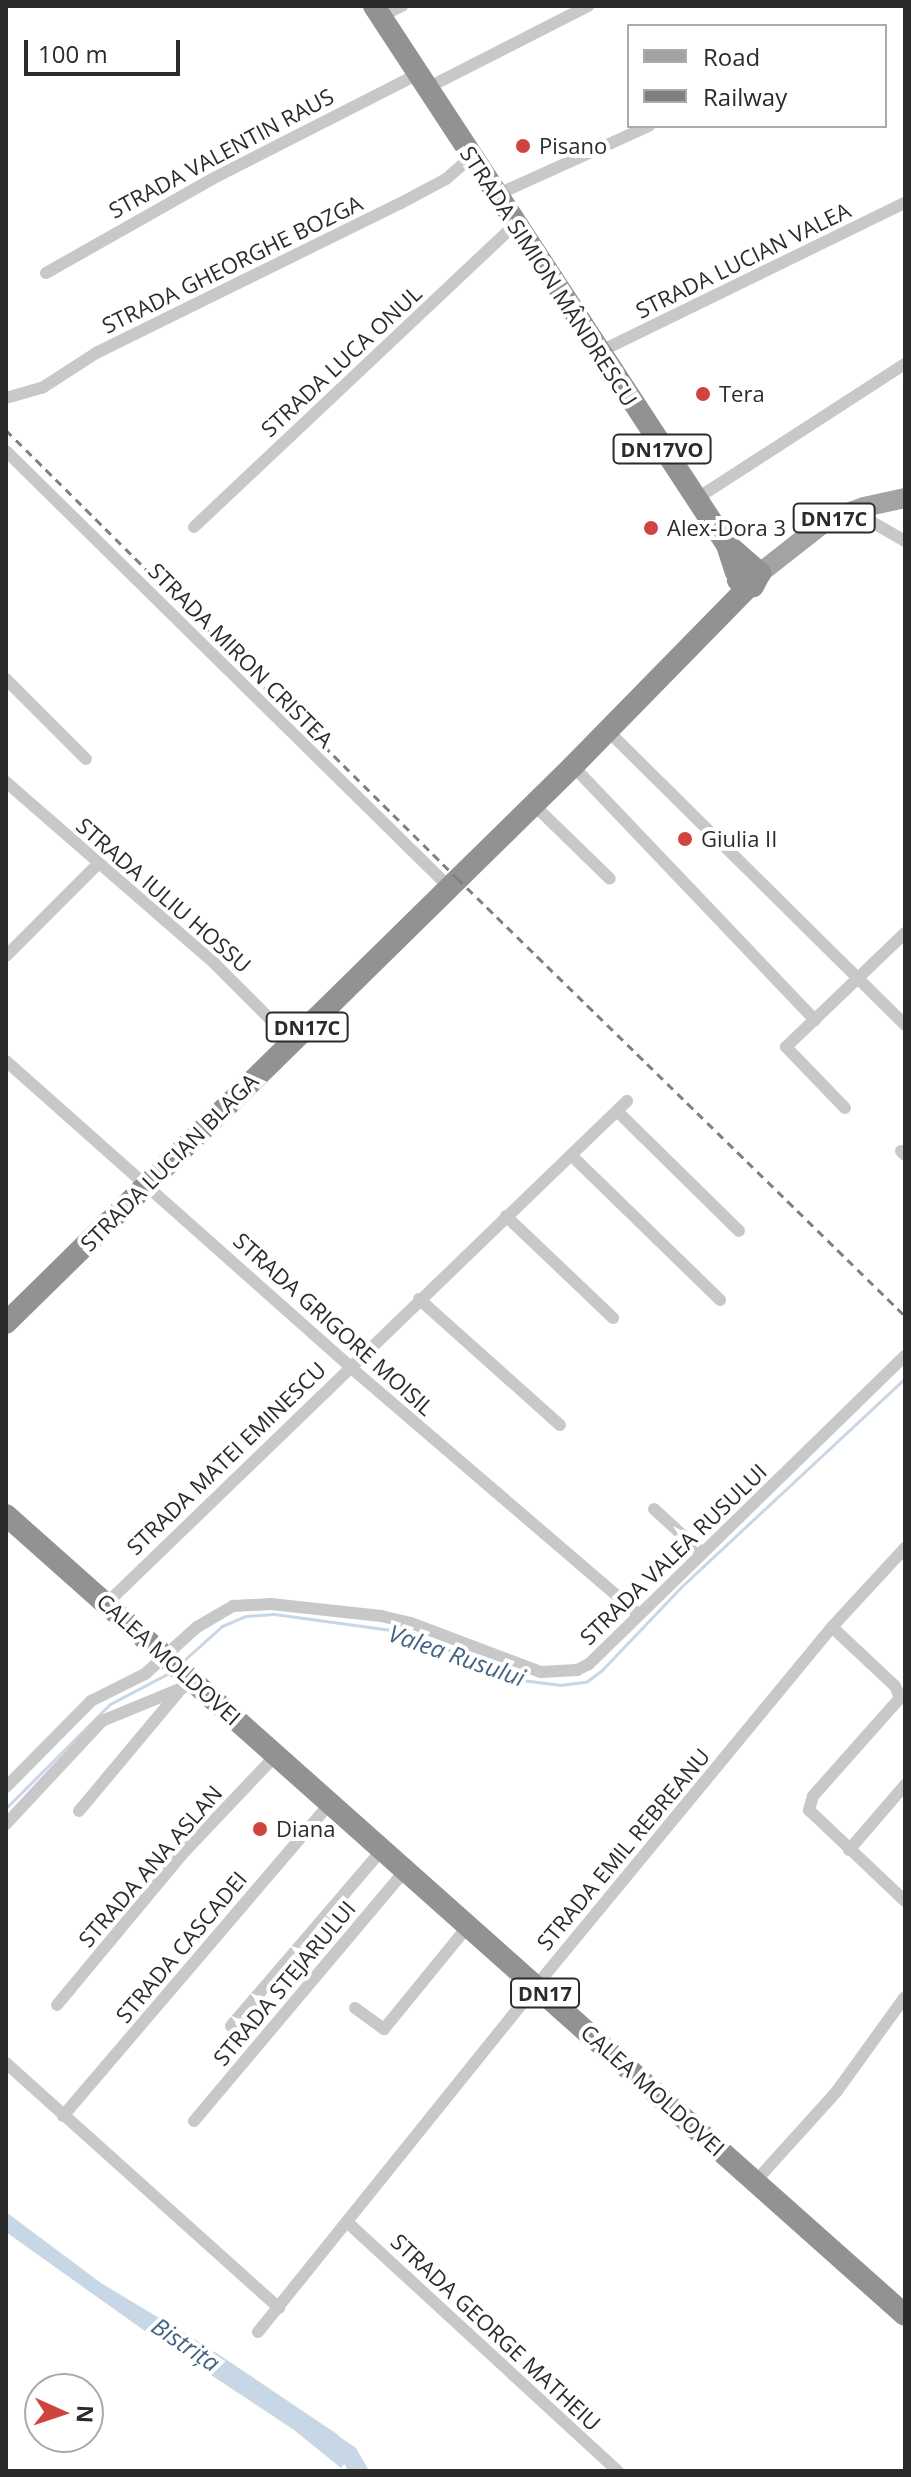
<!DOCTYPE html>
<meta charset="utf-8">
<style>
body{margin:0}
#map{position:relative;width:911px;height:2477px;overflow:hidden;background:#fff;font-family:"Open Sans",sans-serif}
div>[style]{position:absolute}
[style*='--x']{left:calc(var(--x)*1px);top:calc(var(--y)*1px);width:calc(var(--w)*1px);rotate:calc(var(--a)*1deg)}
.water>*{inset:0;background:#c8d7e6}
.stream>*{height:3px;margin:-1.5px;padding:0 1.5px;transform-origin:1.5px;border-radius:1.5px;background:#c8d7e6}
.river>*{height:18px;margin:-9px;padding:0 9px;transform-origin:9px;border-radius:9px;background:#c8d7e6}
.street>*{height:12px;margin:-6px;padding:0 6px;transform-origin:6px;border-radius:6px;background:#c8c8c8}
.primary>*{height:20px;margin:-10px;padding:0 10px;transform-origin:10px;border-radius:10px;background:#a3a3a3}
.highway>*{height:22px;margin:-11px;padding:0 11px;transform-origin:11px;border-radius:11px;background:#929292}
.rail>*{height:3px;margin-top:-1.5px;transform-origin:0;background:repeating-linear-gradient(90deg,#808080 0 8px,transparent 0 14px)}
.dots>*{width:22px;height:22px;translate:-50% -50%;box-sizing:border-box;border:4px solid #fff;border-radius:50%}
span{translate:-50% -50%;white-space:nowrap;text-align:center;line-height:1.15;-webkit-text-stroke:8px #fff;paint-order:stroke}
.shield-label span{padding:2px 6px;background:#fff;border:2px solid;border-radius:6px;-webkit-text-stroke-width:0}
.shield-label{font-size:20px;color:#2b2b2b;font-weight:700}
.poi-label{font-size:22px;color:#2b2b2b}
.left{translate:0 -50%;text-align:left}
.street-label{font-size:22px;color:#2b2b2b}
.water-label{font-size:24px;color:#446483;font-style:italic}
.frame{position:absolute;inset:0;border:8px solid #2b2b2b;pointer-events:none}
.legend{position:absolute;left:627px;top:24px;width:260px;height:104px;box-sizing:border-box;background:#fff;border:2px solid #aaa;margin:0;padding:10px 14px;list-style:none;font-size:24px;color:#2b2b2b}
.legend li{display:flex;align-items:center;gap:16px;height:40px}
.legend b{width:40px;border:2px solid #aaa}
.north{position:absolute;left:24px;top:2373px;width:80px;height:80px;box-sizing:border-box;background:#fff;border:2px solid #aaa;border-radius:50%;rotate:93deg;font-size:22px;font-weight:700;line-height:32px;text-align:center;color:#2b2b2b}
.north::after{content:'';display:block;margin:auto;width:28px;height:36px;background:#d04440;clip-path:polygon(50% 0,100% 100%,50% 72%,0 100%)}
.scale{position:absolute;left:24px;top:40px;width:156px;height:36px;box-sizing:border-box;border:4px solid #2b2b2b;border-top:0;padding-left:10px;font-size:24px;line-height:28px;white-space:nowrap;color:#2b2b2b;-webkit-text-stroke:6px #fff;paint-order:stroke}
</style>
<div id="map">
<div class="water">
<i style="clip-path:polygon(6px 2212px,101px 2283px,209px 2348px,337px 2434px,354px 2451px,341px 2468px,294px 2430px,149px 2334px,6px 2232px)"></i>
</div>
<div class="stream">
<i style="--x:182;--y:1662;--w:54;--a:-42"></i>
<i style="--x:222;--y:1626;--w:26;--a:-23"></i>
<i style="--x:246;--y:1616;--w:28;--a:-4"></i>
<i style="--x:274;--y:1614;--w:133;--a:7.8"></i>
<i style="--x:406;--y:1632;--w:125;--a:22.7"></i>
<i style="--x:521;--y:1680;--w:39;--a:7"></i>
<i style="--x:560;--y:1685;--w:26;--a:-7"></i>
<i style="--x:586;--y:1682;--w:20;--a:-37"></i>
<i style="--x:602;--y:1670;--w:115;--a:-46.4"></i>
<i style="--x:681;--y:1587;--w:306;--a:-43"></i>
<i style="--x:6;--y:1808;--w:147;--a:-45"></i>
<i style="--x:110;--y:1704;--w:69;--a:-27.7"></i>
</div>
<div class="river">
<i style="--x:331;--y:2442;--w:22;--a:34"></i>
<i style="--x:349;--y:2454;--w:20;--a:60"></i>
</div>
<div class="street">
<i style="--x:380;--y:17;--w:25;--a:-27"></i>
<i style="--x:427;--y:88;--w:181;--a:-27"></i>
<i style="--x:496;--y:195;--w:168;--a:-24.3"></i>
<i style="--x:46;--y:273;--w:191;--a:-29.5"></i>
<i style="--x:212;--y:179;--w:231;--a:-27"></i>
<i style="--x:599;--y:352;--w:340;--a:-26"></i>
<i style="--x:6;--y:398;--w:37;--a:-16"></i>
<i style="--x:42;--y:388;--w:64;--a:-32.9"></i>
<i style="--x:96;--y:353;--w:340;--a:-26.2"></i>
<i style="--x:401;--y:203;--w:51;--a:-28.1"></i>
<i style="--x:446;--y:179;--w:33;--a:-41"></i>
<i style="--x:6;--y:451;--w:620;--a:44.54"></i>
<i style="--x:696;--y:499;--w:249;--a:-32.9"></i>
<i style="--x:853;--y:511;--w:60;--a:30"></i>
<i style="--x:194;--y:527;--w:441;--a:-43.3"></i>
<i style="--x:6;--y:679;--w:113;--a:45"></i>
<i style="--x:608;--y:731;--w:418;--a:44.7"></i>
<i style="--x:573;--y:766;--w:351;--a:46.4"></i>
<i style="--x:6;--y:782;--w:277;--a:41"></i>
<i style="--x:215;--y:964;--w:109;--a:45"></i>
<i style="--x:533;--y:804;--w:107;--a:44.2"></i>
<i style="--x:6;--y:956;--w:130;--a:-45"></i>
<i style="--x:6;--y:1061;--w:459;--a:41.6"></i>
<i style="--x:349;--y:1366;--w:381;--a:40.6"></i>
<i style="--x:845;--y:1108;--w:85;--a:-134"></i>
<i style="--x:786;--y:1047;--w:165;--a:-43.8"></i>
<i style="--x:617;--y:1111;--w:171;--a:44.5"></i>
<i style="--x:901;--y:1151;--w:6;--a:45"></i>
<i style="--x:571;--y:1155;--w:208;--a:44.2"></i>
<i style="--x:506;--y:1216;--w:148;--a:43.6"></i>
<i style="--x:419;--y:1299;--w:189;--a:41.8"></i>
<i style="--x:654;--y:1509;--w:65;--a:42.5"></i>
<i style="--x:107;--y:1603;--w:723;--a:-43.99"></i>
<i style="--x:832;--y:1627;--w:86;--a:43.1"></i>
<i style="--x:895;--y:1686;--w:13;--a:67"></i>
<i style="--x:900;--y:1698;--w:131;--a:131.6"></i>
<i style="--x:813;--y:1796;--w:15;--a:106"></i>
<i style="--x:809;--y:1810;--w:132;--a:43.5"></i>
<i style="--x:6;--y:1787;--w:121;--a:-45.3"></i>
<i style="--x:91;--y:1701;--w:60;--a:-26.6"></i>
<i style="--x:145;--y:1674;--w:70;--a:-42.1"></i>
<i style="--x:197;--y:1627;--w:42;--a:-30.3"></i>
<i style="--x:233;--y:1606;--w:38;--a:-3"></i>
<i style="--x:271;--y:1604;--w:111;--a:6.2"></i>
<i style="--x:381;--y:1616;--w:31;--a:13"></i>
<i style="--x:411;--y:1623;--w:139;--a:20.7"></i>
<i style="--x:541;--y:1672;--w:36;--a:-3"></i>
<i style="--x:577;--y:1670;--w:13;--a:-27"></i>
<i style="--x:589;--y:1664;--w:441;--a:-44.3"></i>
<i style="--x:79;--y:1811;--w:160;--a:-50.1"></i>
<i style="--x:6;--y:1824;--w:141;--a:-47"></i>
<i style="--x:102;--y:1721;--w:87;--a:-22.4"></i>
<i style="--x:182;--y:1688;--w:12;--a:-42"></i>
<i style="--x:849;--y:1850;--w:86;--a:-49.3"></i>
<i style="--x:57;--y:2005;--w:200;--a:-50.3"></i>
<i style="--x:185;--y:1851;--w:132;--a:-46.5"></i>
<i style="--x:355;--y:2008;--w:36;--a:36"></i>
<i style="--x:384;--y:2029;--w:133;--a:-50.8"></i>
<i style="--x:231;--y:2026;--w:232;--a:-49.4"></i>
<i style="--x:6;--y:2063;--w:367;--a:41.9"></i>
<i style="--x:63;--y:2116;--w:411;--a:-49.5"></i>
<i style="--x:194;--y:2121;--w:328;--a:-49.9"></i>
<i style="--x:754;--y:2183;--w:124;--a:-47.9"></i>
<i style="--x:837;--y:2091;--w:115;--a:-54.2"></i>
<i style="--x:347;--y:2222;--w:368;--a:42.6"></i>
<i style="--x:258;--y:2332;--w:444;--a:-51.2"></i>
<i style="--x:536;--y:1986;--w:465;--a:-50.5"></i>
<i style="--x:832;--y:1627;--w:108;--a:-47.3"></i>
</div>
<div class="primary">
<i style="--x:760;--y:573;--w:84;--a:-38.2"></i>
<i style="--x:826;--y:521;--w:40;--a:-20.2"></i>
<i style="--x:864;--y:507;--w:42;--a:-12.4"></i>
</div>
<div class="highway">
<i style="--x:374;--y:6;--w:644;--a:56.78"></i>
<i style="--x:727;--y:545;--w:28;--a:72"></i>
<i style="--x:728;--y:545;--w:43;--a:41.2"></i>
<i style="--x:760;--y:573;--w:15;--a:118"></i>
<i style="--x:753;--y:586;--w:10;--a:180"></i>
<i style="--x:743;--y:586;--w:8;--a:-130"></i>
<i style="--x:6;--y:1323;--w:795;--a:-44.49"></i>
<i style="--x:573;--y:766;--w:250;--a:-45.6"></i>
<i style="--x:6;--y:1515;--w:1203;--a:41.67"></i>
</div>
<div class="rail">
<i style="--x:6;--y:430;--w:636;--a:44.81"></i>
<i style="--x:457;--y:878;--w:627;--a:44.35"></i>
</div>
<div class="dots">
<i style="left:523px;top:146px;background:#d04440"></i>
<i style="left:703px;top:394px;background:#d04440"></i>
<i style="left:651px;top:528px;background:#d04440"></i>
<i style="left:685px;top:839px;background:#d04440"></i>
<i style="left:260px;top:1829px;background:#d04440"></i>
</div>
<div class="shield-label">
<span style="left:662px;top:449px">DN17VO</span>
<span style="left:834px;top:518px">DN17C</span>
<span style="left:307px;top:1027px">DN17C</span>
<span style="left:545px;top:1993px">DN17</span>
</div>
<div class="poi-label">
<span class="left" style="left:539px;top:146px">Pisano</span>
<span class="left" style="left:719px;top:394px">Tera</span>
<span class="left" style="left:667px;top:528px">Alex-Dora 3</span>
<span class="left" style="left:701px;top:839px">Giulia II</span>
<span class="left" style="left:276px;top:1829px">Diana</span>
</div>
<div class="street-label">
<span style="left:221px;top:153px;rotate:-28deg">STRADA VALENTIN RAUS</span>
<span style="left:743px;top:260px;rotate:-26deg">STRADA LUCIAN VALEA</span>
<span style="left:232px;top:264px;rotate:-26deg">STRADA GHEORGHE BOZGA</span>
<span style="left:549px;top:276px;rotate:57deg">STRADA SIMION MÂNDRESCU</span>
<span style="left:341px;top:361px;rotate:-43deg">STRADA LUCA ONUL</span>
<span style="left:241px;top:655px;rotate:45deg">STRADA MIRON CRISTEA</span>
<span style="left:164px;top:895px;rotate:41deg">STRADA IULIU HOSSU</span>
<span style="left:169px;top:1162px;rotate:-45deg">STRADA LUCIAN BLAGA</span>
<span style="left:334px;top:1324px;rotate:42deg">STRADA GRIGORE MOISIL</span>
<span style="left:226px;top:1458px;rotate:-44deg">STRADA MATEI EMINESCU</span>
<span style="left:673px;top:1554px;rotate:-44deg">STRADA VALEA RUSULUI</span>
<span style="left:169px;top:1659px;rotate:42deg">CALEA MOLDOVEI</span>
<span style="left:623px;top:1849px;rotate:-50deg">STRADA EMIL REBREANU</span>
<span style="left:150px;top:1866px;rotate:-49deg">STRADA ANA ASLAN</span>
<span style="left:181px;top:1947px;rotate:-50deg">STRADA CASCADEI</span>
<span style="left:284px;top:1983px;rotate:-50deg">STRADA STEJARULUI</span>
<span style="left:653px;top:2090px;rotate:42deg">CALEA MOLDOVEI</span>
<span style="left:496px;top:2332px;rotate:43deg">STRADA GEORGE MATHEIU</span>
</div>
<div class="water-label">
<span style="left:457px;top:1655px;rotate:19deg">Valea Rusului</span>
<span style="left:186px;top:2344px;rotate:34deg">Bistrița</span>
</div>
<div class="frame"></div>
<ul class="legend">
<li><b style="height:10px;background:#a3a3a3"></b>Road</li>
<li><b style="height:10px;background:#808080"></b>Railway</li>
</ul>
<div class="north">N</div>
<div class="scale">100 m</div>
</div>
